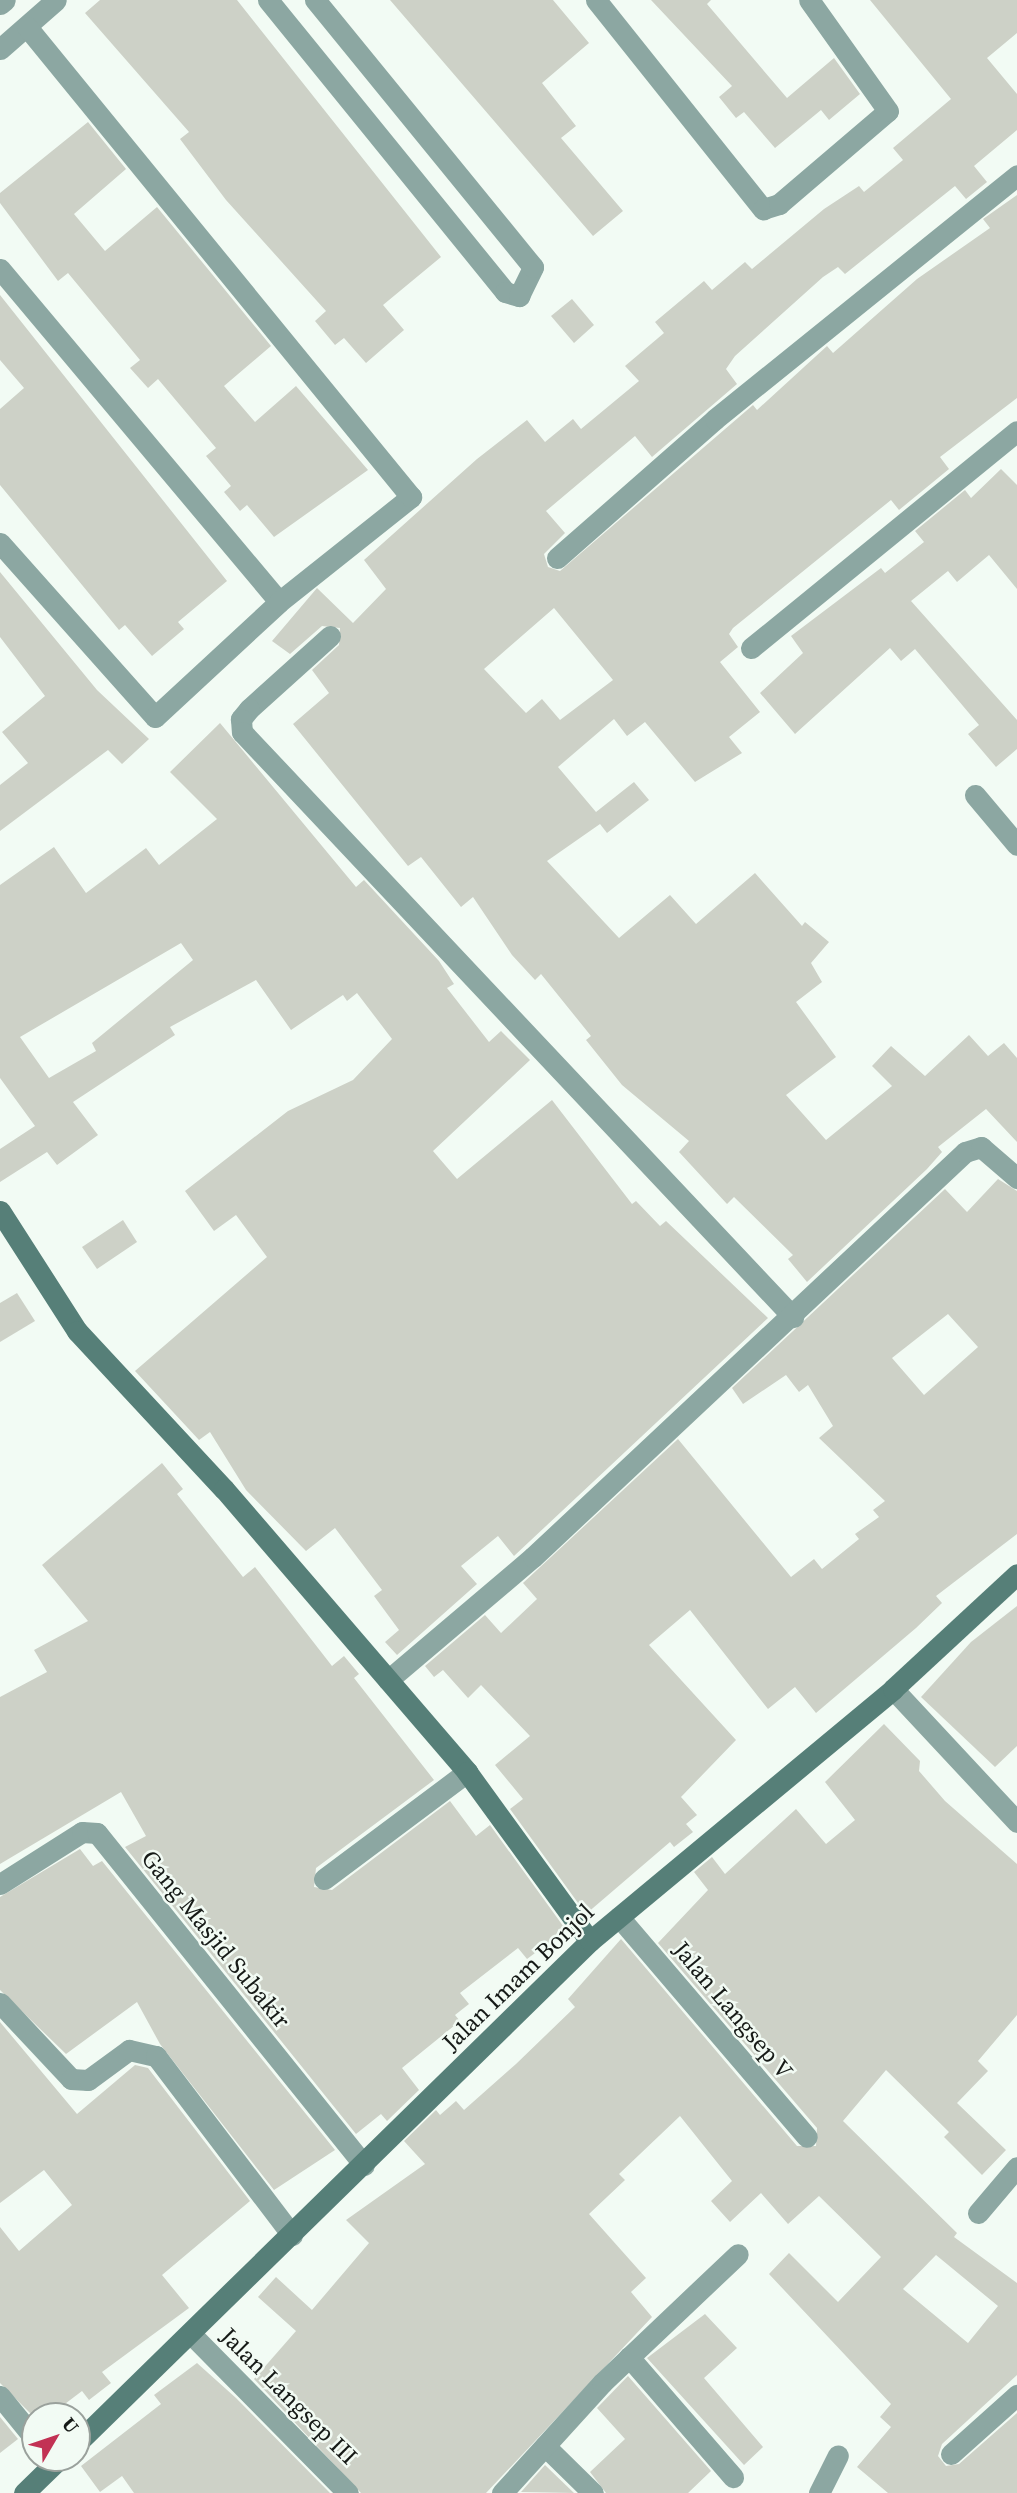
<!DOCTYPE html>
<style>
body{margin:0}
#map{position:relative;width:1017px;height:2493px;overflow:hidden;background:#f2fbf4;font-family:"Source Serif 4",serif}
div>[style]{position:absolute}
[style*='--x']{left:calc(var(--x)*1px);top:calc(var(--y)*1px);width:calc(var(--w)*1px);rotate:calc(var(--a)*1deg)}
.building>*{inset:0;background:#cdd1c7}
.street>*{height:21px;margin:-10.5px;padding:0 10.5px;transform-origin:10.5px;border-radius:10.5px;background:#8ca7a2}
.secondary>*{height:21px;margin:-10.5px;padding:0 10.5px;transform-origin:10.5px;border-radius:10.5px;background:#567f78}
span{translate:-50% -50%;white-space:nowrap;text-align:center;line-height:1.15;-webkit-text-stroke:5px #f2fbf4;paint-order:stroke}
.street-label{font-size:24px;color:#161a17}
.north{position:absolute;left:21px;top:2402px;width:70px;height:70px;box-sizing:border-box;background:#f2fbf4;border:2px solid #9aa19c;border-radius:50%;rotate:51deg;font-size:19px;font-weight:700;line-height:28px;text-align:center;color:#161a17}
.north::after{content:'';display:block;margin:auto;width:24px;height:32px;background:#c23254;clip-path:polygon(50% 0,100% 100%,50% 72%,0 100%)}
</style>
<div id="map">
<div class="building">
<i style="clip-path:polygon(100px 0,237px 0,441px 257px,383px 305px,404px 330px,366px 363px,344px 338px,335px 345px,315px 321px,326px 311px,226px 200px,180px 139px,189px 132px,85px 13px)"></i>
<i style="clip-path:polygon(390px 0,553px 0,589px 43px,542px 83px,576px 126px,561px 138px,623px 211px,593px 236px)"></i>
<i style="clip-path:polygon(651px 0,711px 0,707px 4px,787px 98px,834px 58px,860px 94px,829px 120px,821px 110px,775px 148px,744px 112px,736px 118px,719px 97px,732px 86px)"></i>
<i style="clip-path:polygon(evenodd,870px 0,1017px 0,1017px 33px,987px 58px,1017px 94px,1017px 130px,974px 166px,987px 182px,966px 199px,955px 186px,845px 274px,838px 267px,823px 277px,735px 356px,726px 369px,737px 384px,652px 457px,635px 436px,546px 511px,565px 533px,544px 554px,548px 567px,560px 571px,753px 405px,757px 410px,827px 346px,833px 353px,917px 279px,990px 228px,983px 219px,1017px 195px,1017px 398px,940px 457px,949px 469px,899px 510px,891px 500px,733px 628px,729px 634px,738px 647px,720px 662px,760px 712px,729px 737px,742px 753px,695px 782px,645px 722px,627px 736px,614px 719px,558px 767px,596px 812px,634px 782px,649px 800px,607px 833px,600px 824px,547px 861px,619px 938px,670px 895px,696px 924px,755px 873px,802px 926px,805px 922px,829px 942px,811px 963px,822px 982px,796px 1002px,836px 1057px,786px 1095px,826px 1140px,892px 1086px,872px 1066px,891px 1046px,925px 1076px,969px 1035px,988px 1056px,1004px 1043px,1017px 1058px,1017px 1142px,986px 1109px,938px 1147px,942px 1152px,927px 1169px,807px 1282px,788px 1259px,793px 1255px,734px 1197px,727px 1204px,679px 1152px,689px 1141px,622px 1085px,586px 1040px,591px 1036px,541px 974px,535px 980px,512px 955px,473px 897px,461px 907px,421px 857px,408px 866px,293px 724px,329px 693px,312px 670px,339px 645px,340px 628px,322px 626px,290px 654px,272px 641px,317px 588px,353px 623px,386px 589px,364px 560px,477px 459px,527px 420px,545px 442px,573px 419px,581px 429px,639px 381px,625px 366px,664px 333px,655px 322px,704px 281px,712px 290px,745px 262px,752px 269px,824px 209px,859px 186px,864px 192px,903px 160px,893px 148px,951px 99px,870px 0,554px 608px,613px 680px,560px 720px,542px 699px,526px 713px,484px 669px,554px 608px)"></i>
<i style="clip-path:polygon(88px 122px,126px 169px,74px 214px,105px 251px,157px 207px,271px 346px,224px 386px,255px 422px,296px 386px,368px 470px,274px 537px,247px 505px,240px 511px,224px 492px,231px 486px,206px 456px,216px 448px,158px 379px,148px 388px,130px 368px,140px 360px,68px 273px,58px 281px,0 203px,0 193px)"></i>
<i style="clip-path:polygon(0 295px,227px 581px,178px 622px,184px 629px,152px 656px,125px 625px,119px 630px,0 485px,0 409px,24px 388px,0 360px)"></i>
<i style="clip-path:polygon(572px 299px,594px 325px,574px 343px,551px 316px)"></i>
<i style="clip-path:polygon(1001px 469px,1017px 485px,1017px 589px,989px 555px,957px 582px,948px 571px,911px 601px,1017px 720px,1017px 749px,996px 767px,968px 734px,979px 725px,915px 649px,901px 661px,890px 648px,795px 734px,760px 693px,803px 653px,791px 636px,881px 568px,885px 573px,924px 542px,915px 531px,965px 490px,971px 498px)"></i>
<i style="clip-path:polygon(0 572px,97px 690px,149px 739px,122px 764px,108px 750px,0 831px,0 785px,28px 763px,2px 732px,45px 696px,0 637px)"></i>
<i style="clip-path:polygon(evenodd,220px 723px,356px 887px,364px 880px,439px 961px,454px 984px,447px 988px,489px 1042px,501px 1031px,530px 1060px,433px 1151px,457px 1179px,552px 1100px,632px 1204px,636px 1201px,660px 1226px,666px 1221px,768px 1318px,514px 1556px,498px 1536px,461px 1566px,477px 1584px,397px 1655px,385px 1642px,399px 1630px,374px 1596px,382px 1590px,335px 1528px,306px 1551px,246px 1490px,210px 1432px,199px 1440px,135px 1371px,267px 1257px,236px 1215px,214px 1231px,185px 1191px,288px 1111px,353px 1080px,392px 1039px,357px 993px,347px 1001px,343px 995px,291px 1030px,256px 980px,170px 1027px,175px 1035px,73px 1102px,98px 1135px,57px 1165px,47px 1152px,0 1182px,0 1149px,35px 1126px,0 1078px,0 885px,54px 847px,86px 893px,146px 848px,159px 865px,217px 819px,170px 772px,220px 723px,181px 943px,193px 960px,92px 1043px,96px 1051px,49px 1078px,20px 1037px,181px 943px)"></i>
<i style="clip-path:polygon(evenodd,998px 1179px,1017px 1191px,1017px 1534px,936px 1596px,942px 1603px,916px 1628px,816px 1713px,795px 1687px,768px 1709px,690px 1610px,649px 1645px,736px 1740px,681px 1797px,697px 1815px,686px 1824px,693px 1832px,674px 1847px,670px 1842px,586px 1914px,510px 1809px,523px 1799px,495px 1765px,530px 1736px,481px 1685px,468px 1698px,443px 1670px,434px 1677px,425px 1666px,485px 1615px,501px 1633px,537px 1599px,523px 1583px,678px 1439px,791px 1577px,814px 1559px,822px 1569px,859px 1539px,855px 1534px,879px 1517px,873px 1510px,885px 1501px,819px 1438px,833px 1426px,808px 1385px,799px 1392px,786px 1375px,743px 1404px,732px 1388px,945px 1189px,967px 1212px,998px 1179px,948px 1314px,978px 1347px,924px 1395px,892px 1358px,948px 1314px)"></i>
<i style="clip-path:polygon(123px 1220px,137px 1242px,97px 1269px,82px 1247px)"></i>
<i style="clip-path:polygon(17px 1293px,35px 1321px,0 1342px,0 1303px)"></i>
<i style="clip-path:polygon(162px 1463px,183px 1489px,177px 1494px,243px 1577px,255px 1567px,332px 1666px,344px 1656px,359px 1674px,354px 1678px,434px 1780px,316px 1868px,314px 1887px,332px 1890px,450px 1801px,476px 1836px,490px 1825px,566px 1930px,527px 1959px,518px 1948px,460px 1993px,469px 2004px,455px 2015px,460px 2021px,402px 2068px,419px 2090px,387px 2121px,381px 2114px,356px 2134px,125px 1847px,146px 1836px,121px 1792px,0 1864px,0 1697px,47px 1672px,34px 1650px,88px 1621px,42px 1565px)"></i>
<i style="clip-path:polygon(1017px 1606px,1017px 1746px,995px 1767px,921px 1697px,971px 1642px)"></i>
<i style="clip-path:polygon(evenodd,884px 1724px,920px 1761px,919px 1771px,945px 1801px,1017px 1864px,1017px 2015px,978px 2061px,988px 2071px,957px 2103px,1006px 2150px,982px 2175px,944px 2137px,949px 2132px,886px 2070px,843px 2121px,957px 2233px,954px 2237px,1017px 2283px,1017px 2375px,942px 2444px,938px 2456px,946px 2466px,959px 2464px,1017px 2413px,1017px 2493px,888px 2493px,857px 2467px,891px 2427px,880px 2417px,891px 2404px,769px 2274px,789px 2253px,838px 2302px,881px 2257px,819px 2196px,788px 2224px,761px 2193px,730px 2222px,711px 2201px,732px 2181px,680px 2116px,619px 2174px,625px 2180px,589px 2214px,646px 2278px,631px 2292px,652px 2317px,486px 2493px,361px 2493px,254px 2379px,296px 2331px,258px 2297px,276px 2277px,312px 2310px,369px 2243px,346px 2220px,425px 2164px,404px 2141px,436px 2110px,440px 2115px,456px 2101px,464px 2110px,516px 2064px,575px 2007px,568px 1999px,621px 1939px,797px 2146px,816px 2146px,817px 2128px,658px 1943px,708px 1890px,694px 1872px,712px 1857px,725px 1874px,796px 1809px,826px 1844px,855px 1820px,825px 1782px,884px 1724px,936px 2255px,998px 2306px,968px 2343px,903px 2289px,936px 2255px)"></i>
<i style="clip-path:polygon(80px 1849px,93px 1866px,102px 1861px,335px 2150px,274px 2190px,160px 2044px,137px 2002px,66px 2054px,0 1990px,0 1897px)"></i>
<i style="clip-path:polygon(0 2022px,77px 2114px,135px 2065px,148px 2068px,250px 2201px,162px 2275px,189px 2308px,102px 2372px,111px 2383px,89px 2400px,82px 2391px,49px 2416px,35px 2418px,0 2383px,0 2227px,19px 2251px,72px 2205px,44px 2170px,0 2203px)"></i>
<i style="clip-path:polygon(705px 2314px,737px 2348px,704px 2378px,763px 2447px,744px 2465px,647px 2358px)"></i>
<i style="clip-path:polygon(197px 2363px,236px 2398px,330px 2493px,134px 2493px,122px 2476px,100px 2492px,81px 2466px,161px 2404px,154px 2395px)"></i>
<i style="clip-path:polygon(628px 2376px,711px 2471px,688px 2493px,606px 2493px,590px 2472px,625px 2439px,597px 2408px)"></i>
<i style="clip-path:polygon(0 2417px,18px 2439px,0 2453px)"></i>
<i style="clip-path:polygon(545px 2465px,574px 2493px,521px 2492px)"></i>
</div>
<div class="street">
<i style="--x:268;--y:0;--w:376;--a:50.9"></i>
<i style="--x:505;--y:292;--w:15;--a:16"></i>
<i style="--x:519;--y:296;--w:32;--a:-64"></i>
<i style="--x:533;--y:267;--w:345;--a:-129.2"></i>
<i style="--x:596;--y:0;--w:268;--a:51.4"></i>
<i style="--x:763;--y:209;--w:17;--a:-17"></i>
<i style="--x:779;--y:204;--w:143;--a:-40.5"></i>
<i style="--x:888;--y:111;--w:136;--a:-125.4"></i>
<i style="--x:0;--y:4;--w:6;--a:-39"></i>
<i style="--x:0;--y:49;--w:74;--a:-41.2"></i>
<i style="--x:0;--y:269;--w:434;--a:50"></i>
<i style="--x:0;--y:543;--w:233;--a:48.3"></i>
<i style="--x:155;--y:717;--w:169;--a:-42.8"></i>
<i style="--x:279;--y:602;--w:169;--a:-38.5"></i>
<i style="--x:411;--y:497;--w:607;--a:-129.25"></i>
<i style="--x:557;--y:558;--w:210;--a:-41.3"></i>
<i style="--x:715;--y:419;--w:388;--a:-38.9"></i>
<i style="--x:330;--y:636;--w:109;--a:138"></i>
<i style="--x:249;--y:709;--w:13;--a:129"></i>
<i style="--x:241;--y:719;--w:13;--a:86"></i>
<i style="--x:242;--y:732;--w:804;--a:46.71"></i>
<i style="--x:751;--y:648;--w:343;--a:-39.2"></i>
<i style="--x:975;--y:795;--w:65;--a:50"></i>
<i style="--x:388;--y:1680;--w:190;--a:-40.3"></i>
<i style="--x:533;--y:1557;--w:592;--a:-43.15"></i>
<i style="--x:965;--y:1152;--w:17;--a:-17"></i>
<i style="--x:981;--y:1147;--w:48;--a:40.7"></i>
<i style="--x:893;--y:1689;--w:182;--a:47"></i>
<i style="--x:324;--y:1879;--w:179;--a:-36.8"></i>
<i style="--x:0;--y:1884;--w:97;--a:-32.4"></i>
<i style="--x:82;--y:1832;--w:15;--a:4"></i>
<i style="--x:97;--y:1833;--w:426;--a:51.2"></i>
<i style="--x:619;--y:1917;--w:289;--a:49.5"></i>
<i style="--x:0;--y:2003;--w:104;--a:46.9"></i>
<i style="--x:71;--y:2079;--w:17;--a:3"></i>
<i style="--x:88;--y:2080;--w:51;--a:-36.2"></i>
<i style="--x:129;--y:2050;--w:28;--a:13"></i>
<i style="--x:156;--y:2056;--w:225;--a:52.8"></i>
<i style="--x:978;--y:2213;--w:60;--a:-49.7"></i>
<i style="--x:192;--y:2335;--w:222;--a:45.4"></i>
<i style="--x:629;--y:2357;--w:159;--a:49.1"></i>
<i style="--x:0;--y:2396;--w:55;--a:50.9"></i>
<i style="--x:545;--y:2446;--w:67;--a:44.4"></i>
<i style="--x:951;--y:2454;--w:89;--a:-41.8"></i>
<i style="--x:502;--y:2493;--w:149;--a:-47.7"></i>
<i style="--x:602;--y:2383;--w:187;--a:-43.5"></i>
<i style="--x:819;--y:2493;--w:42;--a:-63.4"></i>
</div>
<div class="secondary">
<i style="--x:0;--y:1211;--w:143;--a:57.3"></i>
<i style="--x:77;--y:1331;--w:216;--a:47.1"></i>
<i style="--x:224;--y:1489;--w:373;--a:49.3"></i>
<i style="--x:467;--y:1772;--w:209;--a:54"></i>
<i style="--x:77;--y:2443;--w:718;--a:-44.38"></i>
<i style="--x:590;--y:1941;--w:394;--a:-39.7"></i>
<i style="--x:893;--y:1689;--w:169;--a:-42.8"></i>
<i style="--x:24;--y:2493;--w:50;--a:-44.2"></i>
</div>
<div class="street-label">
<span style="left:216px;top:1939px;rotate:51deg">Gang Masjid Subakir</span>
<span style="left:518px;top:1977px;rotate:-44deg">Jalan Imam Bonjol</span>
<span style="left:733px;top:2010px;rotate:50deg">Jalan Langsep V</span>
<span style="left:289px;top:2396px;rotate:45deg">Jalan Langsep III</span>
</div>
<div class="north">U</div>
</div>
